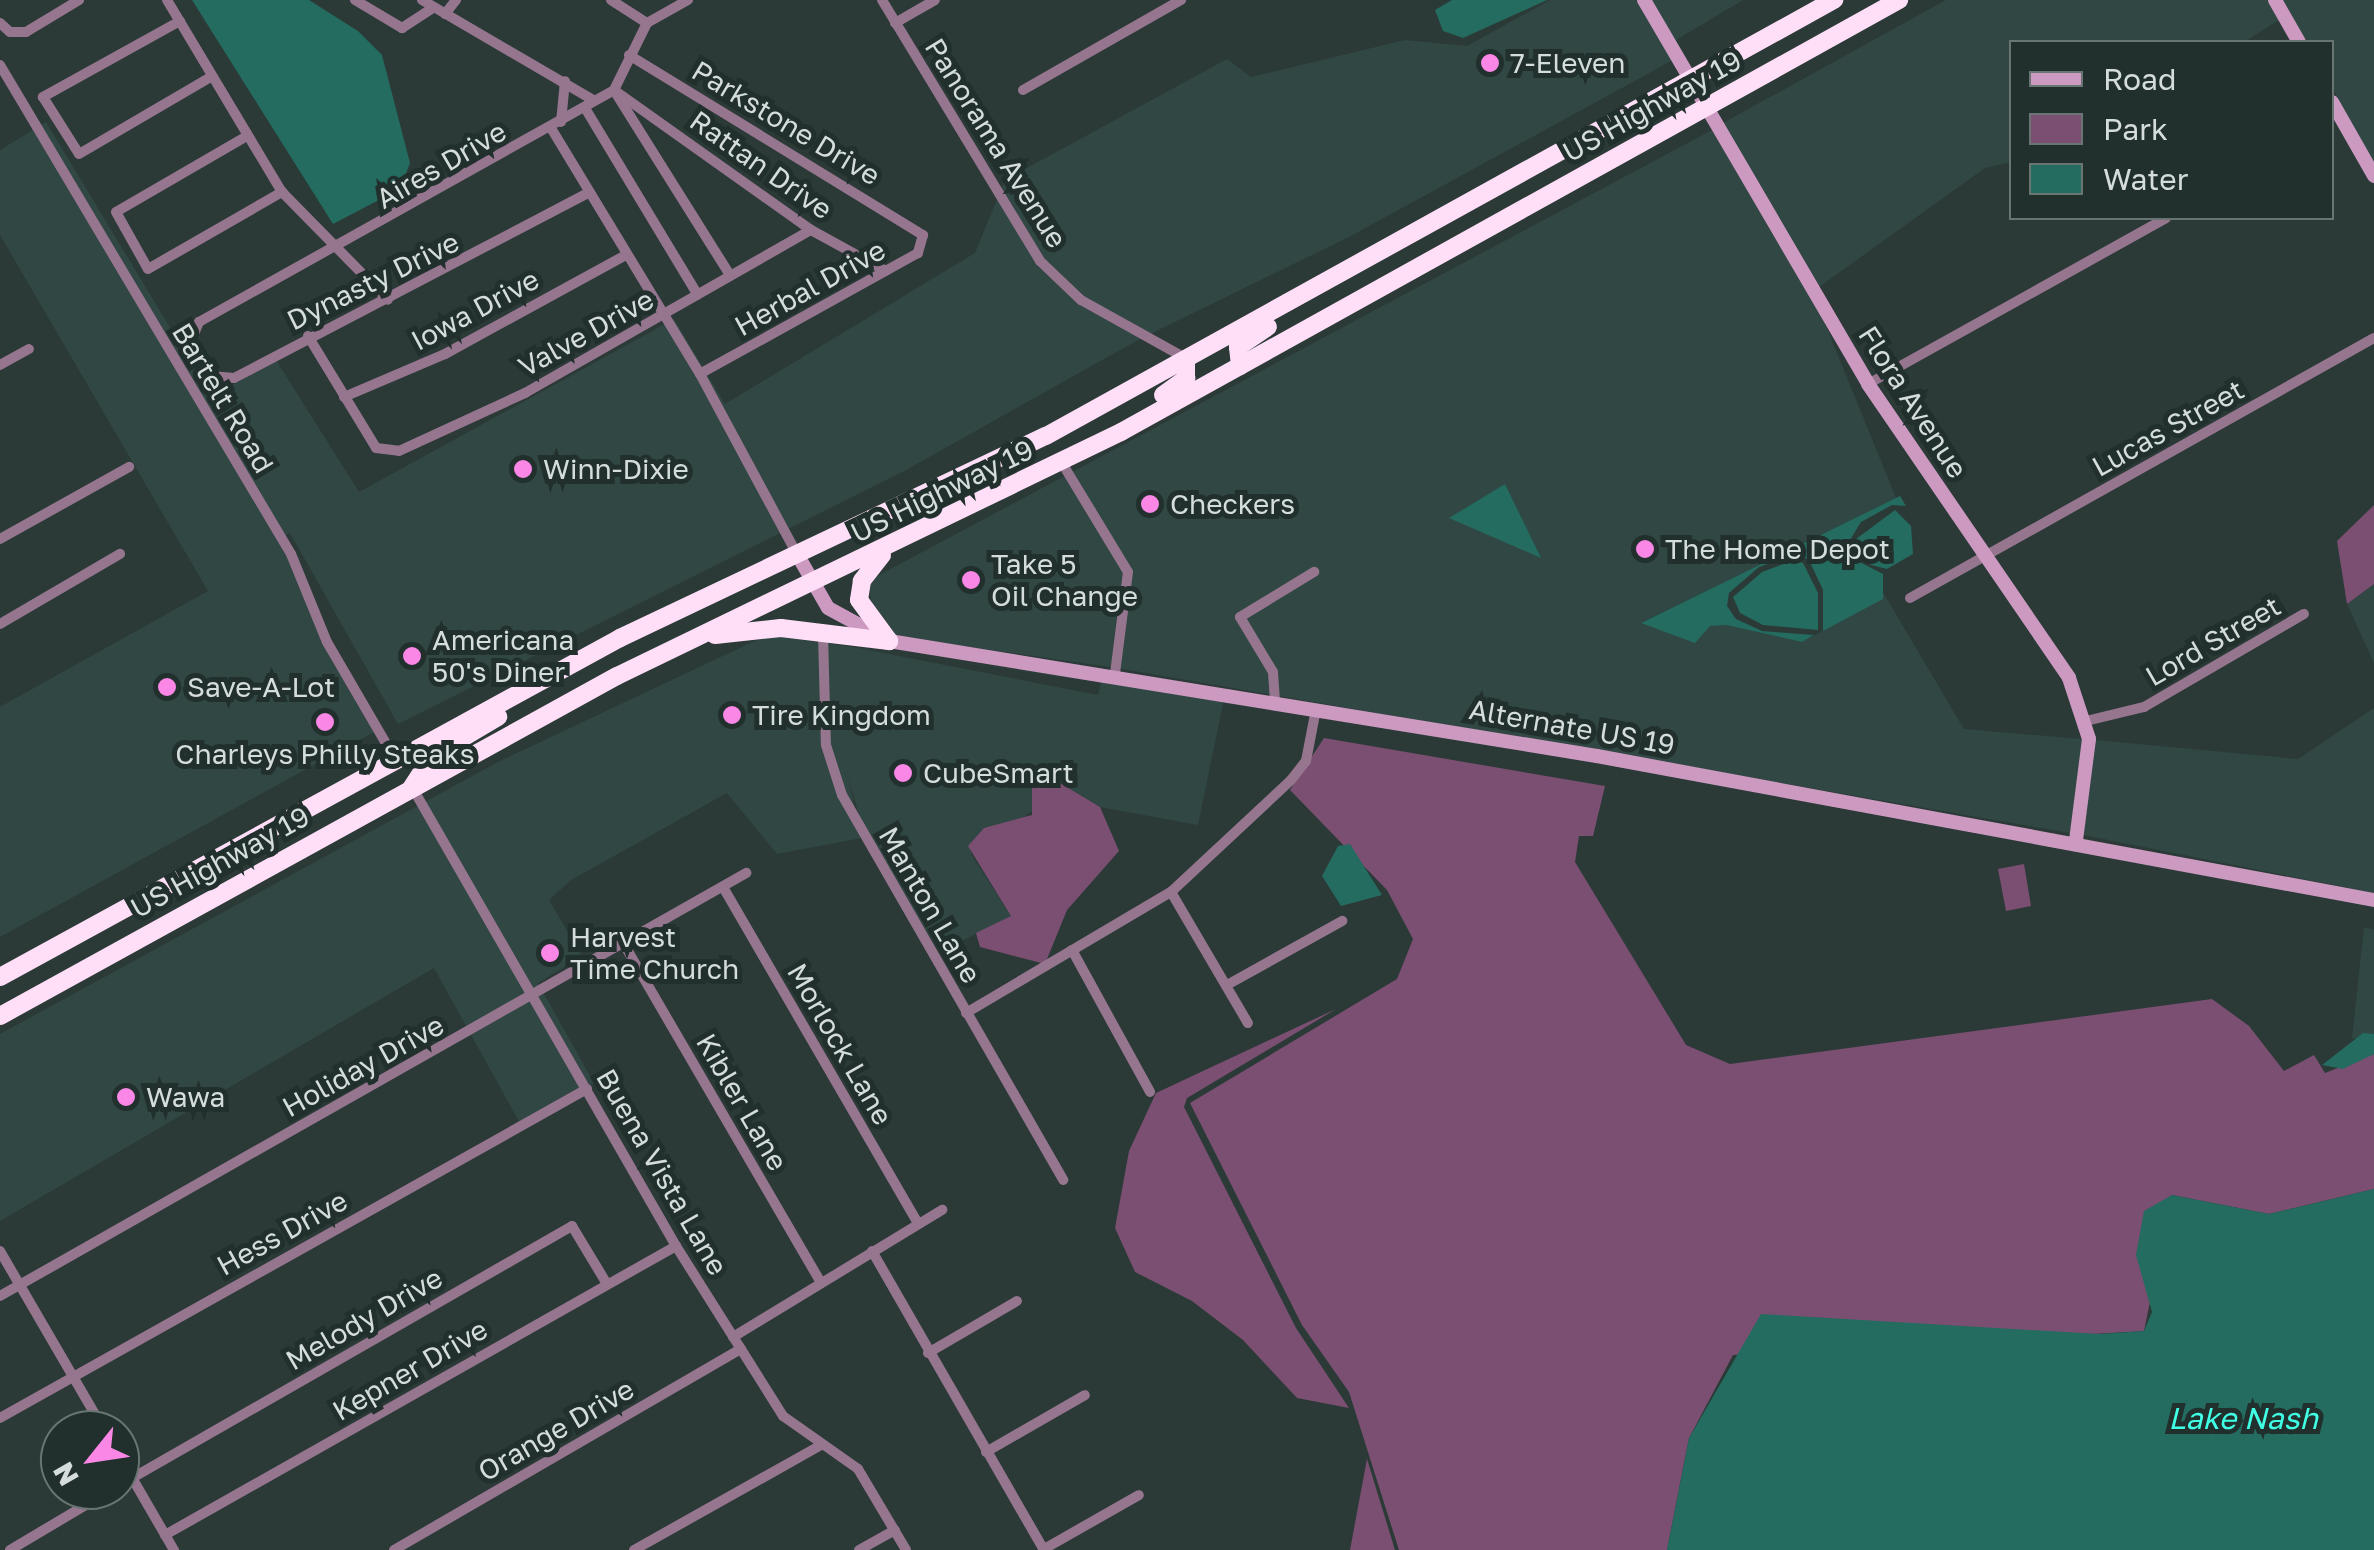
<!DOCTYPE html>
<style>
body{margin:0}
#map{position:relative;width:2374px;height:1550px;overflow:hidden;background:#2b3a37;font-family:"Golos Text",sans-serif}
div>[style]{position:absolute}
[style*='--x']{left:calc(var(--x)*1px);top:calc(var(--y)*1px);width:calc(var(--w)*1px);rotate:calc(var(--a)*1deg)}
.built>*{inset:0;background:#314743}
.green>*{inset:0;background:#7b4f72}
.water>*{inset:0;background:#246b60}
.street>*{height:10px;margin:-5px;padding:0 5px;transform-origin:5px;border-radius:5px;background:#96768f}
.secondary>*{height:14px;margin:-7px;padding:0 7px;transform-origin:7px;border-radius:7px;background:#cc99c1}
.highway>*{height:18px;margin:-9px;padding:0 9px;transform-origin:9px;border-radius:9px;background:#ffdff7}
.dots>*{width:28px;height:28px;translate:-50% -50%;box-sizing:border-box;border:5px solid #212f2d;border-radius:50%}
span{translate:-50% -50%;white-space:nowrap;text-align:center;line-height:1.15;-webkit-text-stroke:10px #212f2d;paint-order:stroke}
.poi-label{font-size:28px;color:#d4dddb}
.left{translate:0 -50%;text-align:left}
.street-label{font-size:28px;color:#d4dddb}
.water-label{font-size:30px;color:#40ffe5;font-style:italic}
.legend{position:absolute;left:2009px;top:40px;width:325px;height:180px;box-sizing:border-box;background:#212f2d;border:2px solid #697573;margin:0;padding:12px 18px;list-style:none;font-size:30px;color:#d4dddb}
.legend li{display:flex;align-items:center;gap:20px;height:50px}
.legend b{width:50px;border:2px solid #697573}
.north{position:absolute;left:40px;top:1410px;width:100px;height:100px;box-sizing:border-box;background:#212f2d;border:2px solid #697573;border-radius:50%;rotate:240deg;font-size:28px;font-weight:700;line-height:40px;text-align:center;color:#d4dddb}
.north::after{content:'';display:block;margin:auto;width:35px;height:45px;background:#fa87e6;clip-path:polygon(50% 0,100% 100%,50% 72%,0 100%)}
</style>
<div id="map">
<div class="built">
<i style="clip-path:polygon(1550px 0,1743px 0,1676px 40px,1684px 54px,1349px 237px,1138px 340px,906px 470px,398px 724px,290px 533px,279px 538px,374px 732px,0 937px,0 707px,208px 591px,0 235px,0 150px,46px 122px,212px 397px,276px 360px,359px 492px,674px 319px,725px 404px,975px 253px,1005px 180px,1227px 59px,1251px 77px,1405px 40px,1467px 46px)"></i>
<i style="clip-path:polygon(1946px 0,2268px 0,2279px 20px,2244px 42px,2012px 42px,2011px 162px,1985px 168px,1819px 287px,1723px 123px)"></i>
<i style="clip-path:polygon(2283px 0,2374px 0,2374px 163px,2332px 88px,2332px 42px,2306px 42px)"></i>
<i style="clip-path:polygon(1712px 130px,1824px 321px,1896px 498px,1642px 622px,1726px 625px,1802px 642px,1882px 599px,1881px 589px,1964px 729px,2083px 739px,2070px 833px,1117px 668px,893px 636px,871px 612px,870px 580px)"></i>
<i style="clip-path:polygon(2374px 584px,2374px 663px,2347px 604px)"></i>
<i style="clip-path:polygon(evenodd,767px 635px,1224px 699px,1198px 825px,1100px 807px,1040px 771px,1036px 808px,1019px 821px,984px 828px,971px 854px,1011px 916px,940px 952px,866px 837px,848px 778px,862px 838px,777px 854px,727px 793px,571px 880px,549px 900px,582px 956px,538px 983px,594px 1083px,521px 1125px,434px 968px,0 1221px,0 1034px,498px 762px,767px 635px,858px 648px,1100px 682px,1101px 683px,1098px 695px,858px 648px)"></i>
<i style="clip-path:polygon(2374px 708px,2374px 893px,2083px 835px,2095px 740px,2298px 759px)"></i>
<i style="clip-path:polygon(2364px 927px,2374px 930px,2374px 1034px,2352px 1039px)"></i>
</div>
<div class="green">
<i style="clip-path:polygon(2374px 505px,2374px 584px,2347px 604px,2337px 541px)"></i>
<i style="clip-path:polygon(1324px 738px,1605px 786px,1593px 836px,1579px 836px,1575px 862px,1686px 1045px,1730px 1064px,2212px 999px,2249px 1026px,2284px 1071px,2314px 1055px,2325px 1073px,2374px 1054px,2374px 1189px,2269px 1214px,2172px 1195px,2144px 1331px,1733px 1355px,1689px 1438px,1667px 1550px,1399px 1550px,1349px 1392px,1302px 1325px,1190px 1103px,1397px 979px,1413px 939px,1387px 890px,1290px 790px)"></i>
<i style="clip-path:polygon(1040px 771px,1100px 807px,1119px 851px,1067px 910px,1045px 964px,980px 947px,976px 933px,1011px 916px,968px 846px,984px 828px,1032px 815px,1032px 783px)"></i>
<i style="clip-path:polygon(2024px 864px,2031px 906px,2006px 911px,1998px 869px)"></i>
<i style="clip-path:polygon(1336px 1009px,1187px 1098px,1184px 1107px,1296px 1328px,1349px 1408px,1297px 1398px,1243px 1340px,1192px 1301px,1135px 1272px,1115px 1228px,1129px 1151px,1156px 1093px)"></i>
<i style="clip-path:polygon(1367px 1459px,1395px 1550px,1350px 1550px)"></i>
</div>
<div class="water">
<i style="clip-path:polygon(192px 0,309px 0,358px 31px,382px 55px,410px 163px,400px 189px,333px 224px)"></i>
<i style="clip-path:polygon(1452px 0,1547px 0,1463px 38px,1443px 31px,1435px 10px)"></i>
<i style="clip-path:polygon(1505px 484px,1541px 558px,1449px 518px)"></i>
<i style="clip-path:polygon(1900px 496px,1906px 506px,1892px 505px,1861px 522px,1850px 540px,1854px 559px,1883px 574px,1883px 599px,1823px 631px,1823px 590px,1809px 560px,1797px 554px,1759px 567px,1729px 593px,1727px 606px,1736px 619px,1762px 631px,1814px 635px,1802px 642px,1726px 625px,1710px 626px,1695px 643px,1641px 623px)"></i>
<i style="clip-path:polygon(1895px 510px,1911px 526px,1913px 554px,1887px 569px,1871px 565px,1859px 555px,1856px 539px)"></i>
<i style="clip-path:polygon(1794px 560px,1803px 563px,1818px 593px,1818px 630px,1763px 625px,1740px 613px,1733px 597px,1762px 572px)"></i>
<i style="clip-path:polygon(1350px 844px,1382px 895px,1341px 906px,1322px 876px,1338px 846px)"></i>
<i style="clip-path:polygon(2363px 1033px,2374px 1034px,2374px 1054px,2343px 1069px,2322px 1065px)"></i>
<i style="clip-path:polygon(2374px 1189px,2374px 1550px,1667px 1550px,1689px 1438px,1761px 1314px,2099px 1334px,2144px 1331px,2152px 1312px,2136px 1255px,2144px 1211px,2172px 1195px,2269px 1214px)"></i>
</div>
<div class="street">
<i style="--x:167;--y:0;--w:224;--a:59.1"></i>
<i style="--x:282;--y:192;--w:151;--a:45.5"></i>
<i style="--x:355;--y:0;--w:55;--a:30.8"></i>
<i style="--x:402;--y:28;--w:38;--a:-33"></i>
<i style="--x:422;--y:0;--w:198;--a:30.3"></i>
<i style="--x:611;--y:0;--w:43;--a:32.6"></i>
<i style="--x:882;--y:0;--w:305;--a:58.8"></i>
<i style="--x:1040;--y:261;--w:57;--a:43.6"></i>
<i style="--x:1081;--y:300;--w:119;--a:29.1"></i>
<i style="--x:445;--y:14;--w:18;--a:-52"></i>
<i style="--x:180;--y:21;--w:157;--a:151"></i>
<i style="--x:43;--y:97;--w:67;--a:57.7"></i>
<i style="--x:79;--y:154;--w:153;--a:-30.3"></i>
<i style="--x:0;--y:23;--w:13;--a:42"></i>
<i style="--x:10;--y:32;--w:16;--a:0"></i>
<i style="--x:26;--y:32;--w:62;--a:-31.1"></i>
<i style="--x:895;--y:23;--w:46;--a:-29.9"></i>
<i style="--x:629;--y:55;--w:345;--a:31.5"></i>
<i style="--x:923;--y:235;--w:19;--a:106"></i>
<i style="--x:918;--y:253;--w:249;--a:151"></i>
<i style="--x:0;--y:65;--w:569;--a:59.24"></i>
<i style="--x:291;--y:554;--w:95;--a:67.8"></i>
<i style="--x:327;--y:642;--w:135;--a:59.8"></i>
<i style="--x:614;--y:90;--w:242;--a:35.4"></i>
<i style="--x:811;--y:230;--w:85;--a:28.7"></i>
<i style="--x:1023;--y:90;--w:182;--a:-29.7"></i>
<i style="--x:617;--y:95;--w:213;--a:57.9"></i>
<i style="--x:585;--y:108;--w:218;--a:58.9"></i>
<i style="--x:561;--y:122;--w:41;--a:-84.4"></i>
<i style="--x:551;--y:128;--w:288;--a:58.8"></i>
<i style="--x:700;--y:374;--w:204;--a:61.7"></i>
<i style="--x:247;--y:136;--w:151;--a:149.9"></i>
<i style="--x:116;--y:212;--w:65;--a:60.7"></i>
<i style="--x:148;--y:269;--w:155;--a:-29.9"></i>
<i style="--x:588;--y:193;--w:399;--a:152.4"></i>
<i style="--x:234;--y:378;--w:23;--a:-175"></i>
<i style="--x:211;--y:376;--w:40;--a:-119.7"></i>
<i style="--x:191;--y:341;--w:21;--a:-67"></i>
<i style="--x:199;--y:322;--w:475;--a:-29.2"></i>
<i style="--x:614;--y:90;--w:75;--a:-63.8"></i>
<i style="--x:647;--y:23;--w:47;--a:-29.3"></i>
<i style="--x:308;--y:336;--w:131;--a:58.7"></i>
<i style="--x:376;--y:448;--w:23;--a:7"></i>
<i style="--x:399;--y:451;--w:139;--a:-24.7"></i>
<i style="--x:525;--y:393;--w:329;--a:-29.7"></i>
<i style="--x:0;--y:365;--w:33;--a:-29"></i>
<i style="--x:1868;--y:384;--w:341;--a:-29.1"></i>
<i style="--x:344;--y:397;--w:110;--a:-23.1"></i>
<i style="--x:445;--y:354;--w:204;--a:-28.7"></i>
<i style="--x:1062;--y:463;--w:127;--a:58.8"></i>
<i style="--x:1128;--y:572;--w:103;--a:97.3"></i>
<i style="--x:0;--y:539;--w:148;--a:-29.2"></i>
<i style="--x:1910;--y:598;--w:532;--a:-29.26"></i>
<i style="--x:0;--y:624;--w:139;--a:-30.3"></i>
<i style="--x:823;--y:634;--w:111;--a:88.5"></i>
<i style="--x:826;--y:745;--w:52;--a:72.3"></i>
<i style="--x:842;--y:795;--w:444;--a:60.1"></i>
<i style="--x:1275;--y:701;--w:29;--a:-94"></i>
<i style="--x:1273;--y:672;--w:64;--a:-121"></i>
<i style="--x:1240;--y:617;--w:87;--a:-31.3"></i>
<i style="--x:2086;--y:721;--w:60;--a:-13.6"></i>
<i style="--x:2144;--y:707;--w:185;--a:-30.2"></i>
<i style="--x:412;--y:787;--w:530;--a:60.09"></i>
<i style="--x:676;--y:1246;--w:201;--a:57.8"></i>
<i style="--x:783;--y:1416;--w:92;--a:35.2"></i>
<i style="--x:858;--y:1469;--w:94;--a:59.3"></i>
<i style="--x:723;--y:887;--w:389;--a:59.9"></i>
<i style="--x:1171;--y:892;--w:152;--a:59.6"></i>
<i style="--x:625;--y:946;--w:388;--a:59.8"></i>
<i style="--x:1072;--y:950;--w:162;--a:61.2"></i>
<i style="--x:1227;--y:985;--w:132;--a:-29.1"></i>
<i style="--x:966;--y:1013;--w:238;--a:-30.6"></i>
<i style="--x:1171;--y:892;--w:164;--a:-43"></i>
<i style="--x:1291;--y:780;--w:24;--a:-52"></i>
<i style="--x:1306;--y:761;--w:53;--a:-79.1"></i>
<i style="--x:0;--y:1251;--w:207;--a:59.8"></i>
<i style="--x:872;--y:1251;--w:345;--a:60.1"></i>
<i style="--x:0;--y:1296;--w:858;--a:-29.55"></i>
<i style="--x:733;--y:1337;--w:245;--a:-31.3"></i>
<i style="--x:928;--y:1353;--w:103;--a:-30.3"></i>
<i style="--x:0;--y:1418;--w:673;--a:-29.27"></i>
<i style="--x:986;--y:1452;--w:114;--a:-29.9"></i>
<i style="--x:120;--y:1457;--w:108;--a:59.9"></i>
<i style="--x:120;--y:1485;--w:521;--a:-29.81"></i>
<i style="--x:572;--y:1226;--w:68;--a:58.9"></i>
<i style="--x:165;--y:1535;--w:587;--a:-29.49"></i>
<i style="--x:1044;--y:1549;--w:109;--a:-29.6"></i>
<i style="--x:10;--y:1550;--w:117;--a:-30.7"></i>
<i style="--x:394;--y:1550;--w:401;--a:-30.1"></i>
<i style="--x:634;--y:1550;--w:212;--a:-29.3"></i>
<i style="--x:859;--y:1550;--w:41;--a:-29.1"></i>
</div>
<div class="secondary">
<i style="--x:1644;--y:0;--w:445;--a:59.7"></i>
<i style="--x:1868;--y:384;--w:356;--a:55.6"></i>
<i style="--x:2069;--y:678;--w:64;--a:71.8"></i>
<i style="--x:2089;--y:739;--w:102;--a:97.3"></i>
<i style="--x:2275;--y:0;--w:48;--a:60.3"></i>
<i style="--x:2332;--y:102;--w:85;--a:60.4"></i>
<i style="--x:797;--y:554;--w:62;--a:60.1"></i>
<i style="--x:828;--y:608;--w:69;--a:28.4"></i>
<i style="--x:889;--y:641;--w:717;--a:9.23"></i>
<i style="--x:1597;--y:756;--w:790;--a:10.5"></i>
</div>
<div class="highway">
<i style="--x:1240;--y:366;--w:19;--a:-96"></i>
<i style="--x:1238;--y:347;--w:36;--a:-34"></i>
<i style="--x:1163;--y:395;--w:29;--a:-36"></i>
<i style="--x:1186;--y:378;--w:19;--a:-90"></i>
<i style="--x:882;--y:555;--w:33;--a:128"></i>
<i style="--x:862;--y:581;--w:19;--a:99"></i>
<i style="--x:859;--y:600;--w:51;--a:53.8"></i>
<i style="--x:715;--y:635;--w:66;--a:-6.1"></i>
<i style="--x:781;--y:628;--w:109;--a:6.9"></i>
<i style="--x:412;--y:787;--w:37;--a:-57"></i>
<i style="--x:432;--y:756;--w:77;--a:-30.6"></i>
<i style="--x:0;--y:977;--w:707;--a:-28.67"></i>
<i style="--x:620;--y:638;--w:471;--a:-25.4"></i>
<i style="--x:1046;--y:436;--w:901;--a:-28.96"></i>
<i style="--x:0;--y:1016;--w:704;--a:-28.86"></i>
<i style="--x:617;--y:676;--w:560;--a:-25.83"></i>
<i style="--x:1121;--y:432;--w:890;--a:-29.04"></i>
</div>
<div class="dots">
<i style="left:1490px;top:63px;background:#fa87e6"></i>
<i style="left:523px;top:469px;background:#fa87e6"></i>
<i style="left:1150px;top:504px;background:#fa87e6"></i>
<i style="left:1645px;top:549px;background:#fa87e6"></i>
<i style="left:971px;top:580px;background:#fa87e6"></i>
<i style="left:412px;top:656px;background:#fa87e6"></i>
<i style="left:167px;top:687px;background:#fa87e6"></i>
<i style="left:732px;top:715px;background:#fa87e6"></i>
<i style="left:325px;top:722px;background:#fa87e6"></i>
<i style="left:903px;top:773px;background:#fa87e6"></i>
<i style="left:550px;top:953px;background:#fa87e6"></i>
<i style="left:126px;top:1097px;background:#fa87e6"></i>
</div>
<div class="poi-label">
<span class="left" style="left:1510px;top:63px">7-Eleven</span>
<span class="left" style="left:543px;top:469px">Winn-Dixie</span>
<span class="left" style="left:1170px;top:504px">Checkers</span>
<span class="left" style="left:1665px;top:549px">The Home Depot</span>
<span class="left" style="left:991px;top:580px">Take 5<br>Oil Change</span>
<span class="left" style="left:432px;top:656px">Americana<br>50's Diner</span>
<span class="left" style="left:187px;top:687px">Save-A-Lot</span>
<span class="left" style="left:752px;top:715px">Tire Kingdom</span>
<span style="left:325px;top:754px">Charleys Philly Steaks</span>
<span class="left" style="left:923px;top:773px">CubeSmart</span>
<span class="left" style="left:570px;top:953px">Harvest<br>Time Church</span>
<span class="left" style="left:146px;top:1097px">Wawa</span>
</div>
<div class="street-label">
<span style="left:1652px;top:106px;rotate:-29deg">US Highway 19</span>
<span style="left:786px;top:123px;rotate:31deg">Parkstone Drive</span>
<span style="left:996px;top:143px;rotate:58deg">Panorama Avenue</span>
<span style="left:441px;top:165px;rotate:-30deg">Aires Drive</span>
<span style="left:761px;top:165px;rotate:35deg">Rattan Drive</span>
<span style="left:373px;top:281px;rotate:-26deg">Dynasty Drive</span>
<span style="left:810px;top:288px;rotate:-29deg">Herbal Drive</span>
<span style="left:475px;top:310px;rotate:-28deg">Iowa Drive</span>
<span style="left:586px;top:333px;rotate:-29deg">Valve Drive</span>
<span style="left:223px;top:398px;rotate:59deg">Bartelt Road</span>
<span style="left:1913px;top:402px;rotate:57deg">Flora Avenue</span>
<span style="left:2168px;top:428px;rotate:-29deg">Lucas Street</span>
<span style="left:942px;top:491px;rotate:-26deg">US Highway 19</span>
<span style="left:2213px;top:641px;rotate:-30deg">Lord Street</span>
<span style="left:1572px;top:727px;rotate:10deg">Alternate US 19</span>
<span style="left:220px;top:862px;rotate:-29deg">US Highway 19</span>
<span style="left:930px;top:905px;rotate:60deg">Manton Lane</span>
<span style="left:840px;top:1044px;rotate:60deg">Morlock Lane</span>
<span style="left:363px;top:1066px;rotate:-29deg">Holiday Drive</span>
<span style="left:742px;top:1102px;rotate:60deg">Kibler Lane</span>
<span style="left:662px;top:1172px;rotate:60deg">Buena Vista Lane</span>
<span style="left:282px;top:1233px;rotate:-29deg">Hess Drive</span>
<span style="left:364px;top:1319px;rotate:-30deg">Melody Drive</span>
<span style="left:410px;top:1370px;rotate:-30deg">Kepner Drive</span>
<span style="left:556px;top:1430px;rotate:-30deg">Orange Drive</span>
</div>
<div class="water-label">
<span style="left:2243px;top:1418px">Lake Nash</span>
</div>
<ul class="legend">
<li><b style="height:12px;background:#cc99c1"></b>Road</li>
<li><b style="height:28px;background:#7b4f72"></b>Park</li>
<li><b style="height:28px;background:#246b60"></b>Water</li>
</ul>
<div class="north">N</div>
</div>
